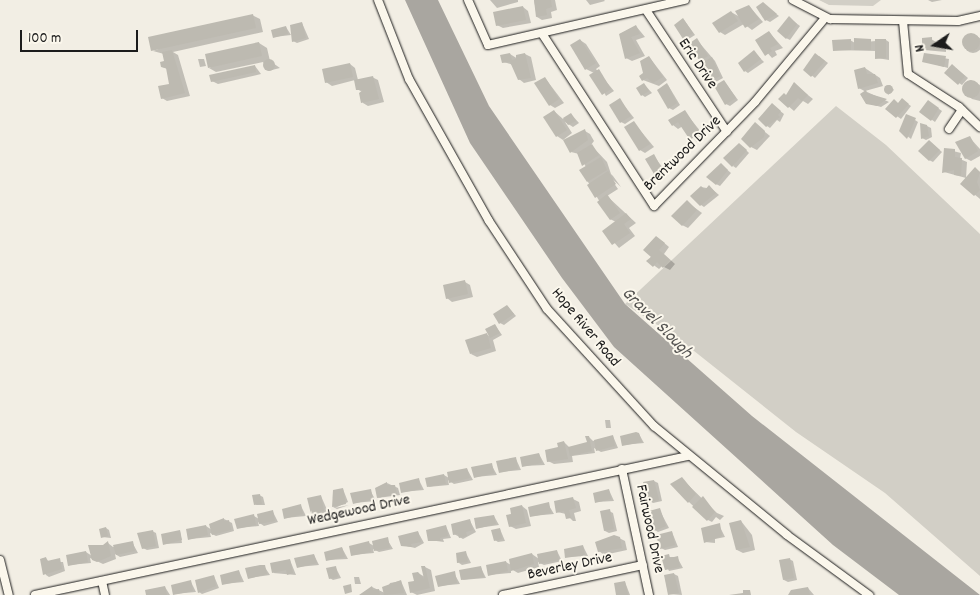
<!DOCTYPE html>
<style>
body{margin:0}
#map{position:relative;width:980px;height:595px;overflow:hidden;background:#f2eee4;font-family:Dekko,sans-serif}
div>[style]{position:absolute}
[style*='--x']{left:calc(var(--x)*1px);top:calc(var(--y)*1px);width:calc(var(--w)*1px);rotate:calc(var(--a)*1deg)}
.green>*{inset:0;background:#d2cfc6}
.water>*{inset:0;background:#a9a6a0}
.shadow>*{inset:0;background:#0003}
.round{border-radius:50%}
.building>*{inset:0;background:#bdbab1}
.roads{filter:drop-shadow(0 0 1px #1c1c1c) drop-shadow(0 0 1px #1c1c1c)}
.minor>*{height:8px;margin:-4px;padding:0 4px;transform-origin:4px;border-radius:4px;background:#fbf7ec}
span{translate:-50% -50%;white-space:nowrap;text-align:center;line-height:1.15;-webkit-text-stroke:4px #fbf7ec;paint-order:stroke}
.street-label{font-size:16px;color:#1c1c1c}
.water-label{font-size:18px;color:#545351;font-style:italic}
.north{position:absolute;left:910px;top:20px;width:50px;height:50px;-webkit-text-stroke:4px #fbf7ec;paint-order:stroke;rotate:258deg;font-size:14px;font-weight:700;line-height:20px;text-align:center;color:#1c1c1c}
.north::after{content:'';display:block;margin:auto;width:18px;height:22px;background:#1c1c1c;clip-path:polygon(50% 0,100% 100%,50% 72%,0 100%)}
.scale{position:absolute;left:20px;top:30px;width:118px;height:22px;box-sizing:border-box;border:2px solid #1c1c1c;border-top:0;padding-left:6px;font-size:15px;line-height:18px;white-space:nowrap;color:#1c1c1c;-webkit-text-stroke:4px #fbf7ec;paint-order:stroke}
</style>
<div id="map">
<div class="green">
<i style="clip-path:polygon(819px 0,881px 0,873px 6px,829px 5px)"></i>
<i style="clip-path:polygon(836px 106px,886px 145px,980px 234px,980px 576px,885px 493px,796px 432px,679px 339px,625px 304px)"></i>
</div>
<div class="water">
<i style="clip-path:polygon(405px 0,438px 0,489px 106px,625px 304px,752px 416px,980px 595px,899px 595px,833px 545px,614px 347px,562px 278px,470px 143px)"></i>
</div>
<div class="shadow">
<i style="clip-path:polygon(490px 0,518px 0,518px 2px,497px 8px)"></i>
<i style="clip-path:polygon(534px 0,555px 0,557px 10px,551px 12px,552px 18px,542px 20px,537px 17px)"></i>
<i style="clip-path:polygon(586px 0,604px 0,605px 1px,590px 5px)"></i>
<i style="clip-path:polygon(928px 0,942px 0,932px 2px)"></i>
<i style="clip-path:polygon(749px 6px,763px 22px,752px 30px,744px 24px,725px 35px,720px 32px,731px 12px,740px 17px)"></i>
<i style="clip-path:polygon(766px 6px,779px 16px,770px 22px,766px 20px)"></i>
<i style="clip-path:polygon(523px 7px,528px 11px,531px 23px,503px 28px,497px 25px)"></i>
<i style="clip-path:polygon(252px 15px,260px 19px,263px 32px,173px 52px,178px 55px,190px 96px,167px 101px,162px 98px,170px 85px,167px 69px,162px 67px,166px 62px,164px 54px,153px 51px)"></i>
<i style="clip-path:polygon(684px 20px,695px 35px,687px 40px,684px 38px)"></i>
<i style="clip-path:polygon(792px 20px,800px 26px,790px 40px,786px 38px)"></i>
<i style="clip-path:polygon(302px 23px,309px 39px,297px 43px,293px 41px)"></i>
<i style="clip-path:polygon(636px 26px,645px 37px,636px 40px,645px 56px,632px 61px,626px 58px,620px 34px)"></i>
<i style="clip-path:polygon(286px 27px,291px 35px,274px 37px)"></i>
<i style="clip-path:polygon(769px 32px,783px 48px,775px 51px,777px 55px,772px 58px,757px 41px)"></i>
<i class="round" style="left:964px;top:35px;width:18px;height:18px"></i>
<i style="clip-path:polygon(931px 39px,946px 48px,946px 52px,924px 50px)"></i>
<i style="clip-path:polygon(580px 40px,586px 44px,600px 66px,596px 69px,614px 91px,606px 96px,594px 73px,586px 69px)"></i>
<i style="clip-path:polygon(697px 40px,715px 61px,723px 78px,714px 83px,706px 63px,701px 60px)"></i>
<i style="clip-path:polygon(850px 40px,855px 43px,886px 40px,889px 42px,889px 60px,877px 58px,876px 51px,834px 50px)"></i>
<i style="clip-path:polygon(259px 43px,267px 48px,270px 61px,280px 68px,268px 71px,263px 62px,216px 72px,209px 68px)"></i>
<i style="clip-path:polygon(754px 52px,764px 62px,748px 73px,745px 71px)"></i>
<i style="clip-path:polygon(510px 54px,518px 59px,525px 54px,531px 57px,536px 80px,524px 83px,519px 79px,513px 65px,504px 62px)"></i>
<i style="clip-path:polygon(925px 55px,949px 59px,948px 68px,924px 61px)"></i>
<i style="clip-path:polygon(819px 56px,828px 63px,815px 78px,805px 70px)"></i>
<i style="clip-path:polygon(649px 57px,667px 80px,659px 86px,643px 80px)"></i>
<i style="clip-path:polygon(198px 59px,204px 59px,206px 66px,200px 67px)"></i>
<i style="clip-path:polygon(350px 64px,355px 68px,358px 80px,372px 77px,378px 80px,384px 102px,368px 106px,363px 103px,364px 93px,357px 89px,355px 80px,332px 86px,326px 82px)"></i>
<i style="clip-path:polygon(255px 66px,261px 74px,218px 84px,212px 81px)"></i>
<i style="clip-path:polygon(865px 68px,880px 78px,883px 86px,865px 91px,889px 102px,881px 107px,867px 103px,866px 92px,859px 88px)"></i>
<i style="clip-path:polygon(956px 68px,968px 78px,962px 85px,959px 83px)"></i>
<i style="clip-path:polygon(545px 78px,564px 103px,555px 108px,550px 105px)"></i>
<i style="clip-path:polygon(970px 80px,980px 85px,980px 101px,972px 99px,962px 90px)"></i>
<i style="clip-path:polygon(724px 81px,738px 100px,730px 106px,726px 104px)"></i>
<i style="clip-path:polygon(644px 84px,652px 93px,645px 97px,642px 95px)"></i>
<i style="clip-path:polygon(794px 84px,813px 99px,808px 104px,803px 101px,794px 111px,780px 99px,787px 96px)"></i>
<i style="clip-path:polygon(668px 85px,680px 105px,673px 110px,669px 108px)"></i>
<i style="clip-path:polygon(890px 85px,894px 90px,888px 95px,885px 86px)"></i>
<i style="clip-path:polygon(620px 100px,634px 118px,625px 124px,621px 122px)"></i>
<i style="clip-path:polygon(905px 102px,911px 106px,901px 119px,887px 109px)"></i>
<i style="clip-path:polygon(932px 104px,942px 111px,935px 122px,921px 112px)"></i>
<i style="clip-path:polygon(775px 107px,784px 114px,780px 122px,777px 120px,770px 128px,767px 126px)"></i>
<i style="clip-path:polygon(554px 111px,563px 119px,571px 114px,579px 123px,573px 127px,565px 122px,572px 133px,563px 140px,557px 136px)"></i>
<i style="clip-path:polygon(685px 112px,705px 137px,697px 142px,683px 126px,678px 129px,673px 125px)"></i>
<i style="clip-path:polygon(915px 120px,918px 122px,911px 139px,901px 131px)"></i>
<i style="clip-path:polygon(634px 123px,654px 147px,645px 153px,640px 150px)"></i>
<i style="clip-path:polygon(755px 124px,770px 136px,757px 150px,751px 147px)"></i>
<i style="clip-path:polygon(927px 126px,931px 128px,932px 137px,926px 140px,922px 138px)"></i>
<i style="clip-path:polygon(585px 131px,590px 134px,594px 141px,591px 145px,607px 162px,611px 174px,613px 176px,621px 187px,609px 176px,618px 189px,607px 196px,636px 223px,629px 228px,635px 236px,619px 248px,604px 231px,616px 222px,610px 219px,588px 182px,586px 167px,579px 154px,571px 152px)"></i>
<i style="clip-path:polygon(970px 138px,980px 149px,980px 156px,971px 161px,965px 158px)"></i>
<i style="clip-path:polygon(929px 141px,942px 152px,933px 162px,929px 160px)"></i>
<i style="clip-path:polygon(743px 147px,749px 153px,736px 168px,733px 166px)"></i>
<i style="clip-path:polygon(945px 149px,961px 153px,960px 159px,967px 162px,966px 178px,944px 172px)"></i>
<i style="clip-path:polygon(654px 156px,665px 171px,658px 175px,655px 173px)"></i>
<i style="clip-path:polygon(724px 167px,731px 173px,720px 186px,716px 184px)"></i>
<i style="clip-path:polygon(975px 169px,980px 172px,980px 199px,962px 184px)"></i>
<i style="clip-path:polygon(701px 187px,712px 189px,719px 195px,704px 207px,701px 205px)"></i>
<i style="clip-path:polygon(687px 202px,702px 213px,688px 228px,682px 225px)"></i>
<i style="clip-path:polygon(662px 241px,669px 247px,664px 254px,675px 264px,670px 270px,662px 266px,659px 269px,648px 261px)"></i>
<i style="clip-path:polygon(465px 282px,470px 285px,473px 297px,452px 302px,447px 298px)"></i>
<i style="clip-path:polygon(507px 306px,516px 316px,504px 325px,500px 323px)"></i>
<i style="clip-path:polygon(495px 325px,502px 335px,493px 340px,496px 351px,477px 357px,471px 354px,486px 334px,491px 337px)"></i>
<i style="clip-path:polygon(605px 420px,610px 420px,611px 428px,606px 428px)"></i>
<i style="clip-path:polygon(639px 434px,644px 443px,623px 445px)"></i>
<i style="clip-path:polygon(613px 436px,618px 448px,601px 452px,594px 448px,595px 453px,572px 456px,573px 462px,554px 464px,548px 461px,564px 442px,570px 448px,588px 443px,589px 437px,593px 441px)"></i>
<i style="clip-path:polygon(539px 454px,545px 465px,523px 466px,521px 458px)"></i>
<i style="clip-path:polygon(516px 459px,521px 470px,500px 472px)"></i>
<i style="clip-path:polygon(491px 464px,497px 475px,475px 477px)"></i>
<i style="clip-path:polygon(467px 469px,473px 480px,454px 484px,448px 480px,449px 485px,428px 487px,444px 475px,449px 478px)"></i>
<i style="clip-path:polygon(682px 479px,717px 513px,724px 516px,720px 520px,716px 517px,712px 522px,708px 520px,689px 502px)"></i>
<i style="clip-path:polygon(419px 480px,424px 490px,402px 492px)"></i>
<i style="clip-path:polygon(654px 481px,658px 483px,662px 501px,653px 503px,650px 501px)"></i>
<i style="clip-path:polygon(387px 483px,398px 488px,400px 495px,378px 498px)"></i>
<i style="clip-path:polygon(343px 489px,348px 502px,335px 508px,349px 505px,337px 509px,333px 507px)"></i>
<i style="clip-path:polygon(370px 490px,376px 501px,354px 503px)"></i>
<i style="clip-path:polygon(609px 490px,614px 501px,596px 502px)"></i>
<i style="clip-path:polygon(259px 495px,263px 497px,265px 505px,256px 505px)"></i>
<i style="clip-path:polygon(321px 496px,328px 512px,316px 515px,312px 513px)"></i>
<i style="clip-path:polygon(573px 499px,579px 502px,581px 511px,574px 513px,576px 521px,573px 521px,566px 514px,557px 512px)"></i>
<i style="clip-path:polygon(548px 504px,554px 514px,532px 516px)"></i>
<i style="clip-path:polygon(301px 506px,306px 516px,285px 518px)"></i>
<i style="clip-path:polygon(522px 506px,527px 510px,531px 526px,516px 529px,510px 526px,513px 515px)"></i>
<i style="clip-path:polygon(659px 509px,669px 528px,658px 532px,655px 530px)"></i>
<i style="clip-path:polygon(609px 511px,613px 513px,617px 531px,609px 533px,605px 531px)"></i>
<i style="clip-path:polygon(273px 512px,278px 522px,264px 526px,258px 522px,259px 526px,238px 528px,254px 516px,259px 519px)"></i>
<i style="clip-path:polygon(494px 516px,499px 525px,478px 528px)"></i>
<i style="clip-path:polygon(224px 519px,232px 523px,234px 531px,216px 536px,210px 533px,211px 537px,190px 539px,206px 526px,212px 530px)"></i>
<i style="clip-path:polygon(470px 521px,476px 532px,463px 539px,454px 534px)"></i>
<i style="clip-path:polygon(741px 521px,752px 535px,755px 550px,743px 553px,737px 550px)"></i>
<i style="clip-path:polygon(719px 525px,725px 537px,715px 539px,715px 543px,705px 542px)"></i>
<i style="clip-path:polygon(446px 526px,451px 538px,443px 539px,444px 542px,429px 540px)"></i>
<i style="clip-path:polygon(106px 528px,109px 530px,111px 538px,102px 537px)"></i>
<i style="clip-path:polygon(500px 529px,505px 541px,498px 542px,495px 540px)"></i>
<i style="clip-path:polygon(152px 531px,156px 533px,159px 548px,147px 550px,143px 548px)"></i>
<i style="clip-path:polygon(180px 531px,182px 543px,165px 544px)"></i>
<i style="clip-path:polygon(418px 532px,424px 543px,415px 548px,402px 545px)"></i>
<i style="clip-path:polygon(672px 532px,678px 547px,665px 550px,661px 548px)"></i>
<i style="clip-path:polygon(619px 538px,625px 541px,627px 550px,604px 555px,599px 551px)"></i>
<i style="clip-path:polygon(387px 539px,393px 549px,379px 552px,373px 549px,374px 553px,352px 555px,369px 543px,374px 546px)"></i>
<i style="clip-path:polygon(132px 542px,138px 553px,120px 557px,115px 554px,116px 559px,103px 564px,90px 558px,91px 563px,69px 565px,86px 552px,92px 556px,108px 543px,113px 547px)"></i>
<i style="clip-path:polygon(583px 546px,588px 556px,566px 557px)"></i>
<i style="clip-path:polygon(342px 548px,348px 559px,327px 560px)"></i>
<i style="clip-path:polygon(557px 551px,562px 561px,544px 565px,538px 562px,539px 567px,518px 573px,511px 569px,511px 573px,489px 575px,506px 562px,511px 565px,532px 554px,539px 559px)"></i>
<i style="clip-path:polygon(466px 553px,471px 563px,462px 565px,459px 563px)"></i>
<i style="clip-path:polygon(314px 555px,319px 565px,298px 567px)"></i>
<i style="clip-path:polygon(662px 557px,677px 557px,683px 568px,669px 571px)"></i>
<i style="clip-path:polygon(46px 558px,49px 562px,63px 562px,65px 571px,49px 577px,46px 575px,41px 559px)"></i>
<i style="clip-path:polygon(789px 559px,793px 561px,797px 580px,788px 582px,784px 580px)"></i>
<i style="clip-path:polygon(290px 560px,296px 575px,273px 573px)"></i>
<i style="clip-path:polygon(264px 566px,270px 575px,249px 578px)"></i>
<i style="clip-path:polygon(425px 567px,431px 570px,435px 591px,417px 595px,411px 592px,418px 573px,425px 577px)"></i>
<i style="clip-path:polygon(336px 568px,341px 578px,333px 580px,330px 578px)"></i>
<i style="clip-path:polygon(481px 568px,486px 578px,462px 580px)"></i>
<i style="clip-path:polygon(239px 571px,244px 582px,223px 584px)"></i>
<i style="clip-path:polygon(454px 573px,460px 584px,439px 586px)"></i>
<i style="clip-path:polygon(674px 574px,678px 576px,682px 595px,669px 594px)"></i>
<i style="clip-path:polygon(214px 576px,219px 588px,202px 594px,199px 592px)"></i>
<i style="clip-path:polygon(354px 577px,359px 577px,361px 584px,355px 584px)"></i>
<i style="clip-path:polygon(401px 581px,407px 595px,360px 595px,372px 587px,385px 593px,390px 583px)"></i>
<i style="clip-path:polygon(191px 582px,196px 592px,174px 594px)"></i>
<i style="clip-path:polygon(625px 582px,630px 595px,618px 595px)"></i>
<i style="clip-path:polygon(165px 587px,170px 595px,147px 595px)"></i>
<i style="clip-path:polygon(808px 588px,814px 595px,791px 595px)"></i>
</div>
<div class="building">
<i style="clip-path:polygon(534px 0,551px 0,552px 7px,546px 9px,547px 15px,536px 17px)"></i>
<i style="clip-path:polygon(763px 2px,777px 14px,765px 21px,756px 7px)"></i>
<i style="clip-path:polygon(749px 5px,759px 19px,745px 28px,735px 11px)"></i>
<i style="clip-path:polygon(523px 6px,526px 20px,496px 26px,493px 12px)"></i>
<i style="clip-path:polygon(731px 11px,738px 21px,719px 33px,712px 23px)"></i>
<i style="clip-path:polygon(253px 14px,256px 28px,151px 51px,148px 37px)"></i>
<i style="clip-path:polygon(789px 16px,797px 24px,786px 39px,777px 31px)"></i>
<i style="clip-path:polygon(683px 18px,693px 33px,683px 39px,674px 25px)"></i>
<i style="clip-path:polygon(302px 22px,306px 38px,292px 42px,290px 25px)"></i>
<i style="clip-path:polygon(636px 25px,640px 34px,631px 37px,640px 53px,625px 59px,619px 34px)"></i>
<i style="clip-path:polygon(286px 26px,288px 34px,273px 38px,271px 30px)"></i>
<i style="clip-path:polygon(769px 31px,778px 44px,770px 48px,772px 51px,765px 56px,755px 40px)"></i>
<i class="round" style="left:962px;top:33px;width:18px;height:18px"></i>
<i style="clip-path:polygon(932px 37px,932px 41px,942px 45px,943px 50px,922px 50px,922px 38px)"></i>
<i style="clip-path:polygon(697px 38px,708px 56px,700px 61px,687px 45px)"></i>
<i style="clip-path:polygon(854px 38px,871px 39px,871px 50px,854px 50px)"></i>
<i style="clip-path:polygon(580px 39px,596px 63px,585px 70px,570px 45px)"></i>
<i style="clip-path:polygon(851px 39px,851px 50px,833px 51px,832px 40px)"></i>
<i style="clip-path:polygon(875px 39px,886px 39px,886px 58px,875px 59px)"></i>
<i style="clip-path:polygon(259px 42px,262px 56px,208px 68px,205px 54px)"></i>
<i style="clip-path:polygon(172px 50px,185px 93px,161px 99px,158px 86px,169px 84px,166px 68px,161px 67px,160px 62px,164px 61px,162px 52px)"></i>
<i style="clip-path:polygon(754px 50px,761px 59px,744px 72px,738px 63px)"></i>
<i style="clip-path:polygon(510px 53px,512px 60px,516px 59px,516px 55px,525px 53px,531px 78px,518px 80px,510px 62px,502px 63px,500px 55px)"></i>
<i style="clip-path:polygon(815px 53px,825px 61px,811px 77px,803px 70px)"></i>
<i style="clip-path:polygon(924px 53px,946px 56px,944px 67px,922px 62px)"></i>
<i style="clip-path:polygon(649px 56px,663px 77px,653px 83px,647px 78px,642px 81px,639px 76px,643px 73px,640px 61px)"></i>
<i style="clip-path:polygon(712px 57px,720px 76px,710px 82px,702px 69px,705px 67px,702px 63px)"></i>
<i class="round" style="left:263px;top:59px;width:12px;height:12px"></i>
<i style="clip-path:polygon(350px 63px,353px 77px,325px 83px,322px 69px)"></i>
<i style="clip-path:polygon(952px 64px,965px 76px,958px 85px,944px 73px)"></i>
<i style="clip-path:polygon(255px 65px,256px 72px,211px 82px,209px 75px)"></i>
<i style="clip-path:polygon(865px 67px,867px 74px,875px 74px,878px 83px,858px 89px,854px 70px)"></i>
<i style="clip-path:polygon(599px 69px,611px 89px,602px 95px,589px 75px)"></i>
<i style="clip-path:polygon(373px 76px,379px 99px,361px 103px,359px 93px,363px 90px,356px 90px,354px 80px)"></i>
<i style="clip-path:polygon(545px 77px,559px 99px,549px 106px,534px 83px)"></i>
<i style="clip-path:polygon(724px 80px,736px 98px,725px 105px,714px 86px)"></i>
<i class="round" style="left:962px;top:80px;width:18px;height:18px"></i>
<i style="clip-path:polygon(794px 82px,808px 95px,802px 101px,798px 98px,788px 108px,778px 99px,784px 93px,786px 95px)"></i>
<i style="clip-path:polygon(644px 83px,649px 91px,641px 96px,636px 88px)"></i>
<i style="clip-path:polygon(667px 83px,677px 103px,668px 109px,657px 90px)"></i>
<i class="round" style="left:883.5px;top:84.5px;width:9px;height:9px"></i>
<i style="clip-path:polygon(866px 90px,867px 93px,887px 99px,877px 106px,866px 104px,860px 94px)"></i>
<i style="clip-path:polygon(620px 98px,631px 116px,620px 123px,609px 105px)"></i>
<i style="clip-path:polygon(902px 98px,909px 104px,896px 118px,885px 109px,894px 99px,898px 103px)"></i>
<i style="clip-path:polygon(928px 100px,939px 108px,931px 121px,919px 112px)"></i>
<i style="clip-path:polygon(772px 103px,781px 111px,778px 115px,780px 117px,766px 127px,758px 119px)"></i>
<i style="clip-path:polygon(554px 110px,567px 130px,556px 137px,543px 117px)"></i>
<i style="clip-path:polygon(685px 110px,700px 133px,690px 140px,678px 122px,672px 126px,668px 120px)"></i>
<i style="clip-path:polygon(571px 113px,576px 121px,568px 125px,563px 118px)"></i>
<i style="clip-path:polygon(906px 114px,916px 118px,907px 139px,899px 131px)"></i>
<i style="clip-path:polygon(634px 121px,650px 144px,639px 151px,624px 127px)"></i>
<i style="clip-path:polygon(755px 122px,765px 131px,764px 137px,750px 148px,741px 139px)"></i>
<i style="clip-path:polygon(920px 123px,927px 125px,929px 136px,921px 139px)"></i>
<i style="clip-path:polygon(585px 129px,588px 140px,570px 153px,563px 140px)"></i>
<i style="clip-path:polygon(970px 136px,978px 151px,965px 159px,955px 142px)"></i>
<i style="clip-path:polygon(929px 140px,940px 150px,929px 161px,918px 151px)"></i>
<i style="clip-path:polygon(739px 143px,747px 150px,732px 167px,723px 158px)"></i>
<i style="clip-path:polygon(592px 144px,599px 155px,582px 166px,577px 153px)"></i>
<i style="clip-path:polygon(944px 148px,955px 149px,955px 157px,962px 158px,961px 176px,954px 175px,954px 170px,942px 173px)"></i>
<i style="clip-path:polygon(654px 154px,662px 169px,654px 174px,645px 159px)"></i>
<i style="clip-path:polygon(601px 157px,607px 170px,587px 182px,579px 170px)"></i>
<i style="clip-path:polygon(721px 163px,728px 170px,716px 185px,706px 177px)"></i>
<i style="clip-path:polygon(975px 167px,980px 172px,977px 182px,980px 190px,974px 196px,960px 184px)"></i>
<i style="clip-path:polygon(608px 171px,616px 184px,595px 198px,587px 185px)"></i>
<i style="clip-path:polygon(709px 185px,716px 193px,700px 206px,690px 196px,701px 186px,705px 190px)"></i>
<i style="clip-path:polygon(607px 194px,620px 213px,610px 220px,597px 202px)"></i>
<i style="clip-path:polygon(687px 200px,697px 210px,682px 226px,671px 216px)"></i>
<i style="clip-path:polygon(626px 213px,631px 219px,624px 224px,630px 233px,612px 245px,602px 231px)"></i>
<i style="clip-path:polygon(656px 236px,665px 243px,659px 250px,670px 260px,663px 268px,657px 262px,653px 267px,646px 261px,651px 257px,643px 250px)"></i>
<i style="clip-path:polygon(465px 280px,468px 294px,446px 299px,443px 285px)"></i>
<i style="clip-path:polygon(507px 305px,514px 314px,499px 324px,493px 314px)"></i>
<i style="clip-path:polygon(495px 324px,500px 333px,490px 338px,485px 329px)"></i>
<i style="clip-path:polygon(487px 333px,491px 348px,470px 354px,465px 340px)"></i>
<i style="clip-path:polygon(636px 432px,639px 433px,642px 442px,622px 446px,620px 436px)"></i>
<i style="clip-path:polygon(613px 435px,615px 446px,596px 451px,594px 440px)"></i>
<i style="clip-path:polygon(585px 436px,589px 436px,592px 451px,570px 456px,568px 447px,587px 442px)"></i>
<i style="clip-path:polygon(564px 441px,568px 459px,547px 462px,545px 450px,558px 447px,557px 443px)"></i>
<i style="clip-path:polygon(539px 453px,542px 463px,522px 467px,520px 457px)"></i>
<i style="clip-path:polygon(516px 457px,518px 469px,499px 473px,496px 461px)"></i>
<i style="clip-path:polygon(492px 463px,494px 473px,474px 478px,471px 467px)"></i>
<i style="clip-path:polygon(467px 468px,470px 478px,449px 483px,447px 472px)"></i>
<i style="clip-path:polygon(444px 474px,446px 484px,427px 487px,425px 478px)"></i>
<i style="clip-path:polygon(682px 477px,696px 494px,688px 503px,670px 484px)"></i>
<i style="clip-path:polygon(419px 478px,421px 489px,401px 493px,399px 483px)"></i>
<i style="clip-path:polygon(654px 480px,659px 500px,649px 502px,643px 482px)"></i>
<i style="clip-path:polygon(387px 482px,387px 485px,395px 485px,397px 494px,377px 498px,375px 488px)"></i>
<i style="clip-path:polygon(343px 488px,346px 504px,332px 507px,333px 490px)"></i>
<i style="clip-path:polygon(371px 489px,373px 499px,353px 504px,350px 493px)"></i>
<i style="clip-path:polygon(609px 489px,611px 499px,595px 503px,593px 493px)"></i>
<i style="clip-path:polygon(260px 494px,262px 504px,254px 505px,252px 495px)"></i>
<i style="clip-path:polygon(321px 495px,324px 511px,311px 514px,307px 498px)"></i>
<i style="clip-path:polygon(703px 496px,715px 512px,707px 521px,692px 507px)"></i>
<i style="clip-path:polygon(573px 497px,576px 508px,569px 510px,571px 518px,566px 519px,564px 511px,556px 513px,554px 501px)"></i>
<i style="clip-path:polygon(549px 502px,551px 513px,530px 517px,528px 507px)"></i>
<i style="clip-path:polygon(301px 504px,303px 514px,284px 519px,282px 509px)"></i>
<i style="clip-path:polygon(522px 505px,526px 523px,509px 527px,506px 515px,511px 514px,510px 508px)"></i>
<i style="clip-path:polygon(660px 508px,666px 526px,654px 531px,649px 511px)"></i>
<i style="clip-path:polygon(610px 509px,614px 529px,604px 531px,600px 511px)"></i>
<i style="clip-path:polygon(273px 510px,275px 521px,259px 524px,257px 514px)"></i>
<i style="clip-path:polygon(254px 514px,256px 525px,237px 529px,234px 519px)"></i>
<i style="clip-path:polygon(494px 515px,496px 524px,476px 529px,474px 518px)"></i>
<i style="clip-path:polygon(224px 518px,224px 521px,229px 520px,231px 530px,212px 535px,209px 524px)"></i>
<i style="clip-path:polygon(470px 519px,473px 530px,466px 532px,467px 536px,459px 538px,458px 534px,453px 535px,451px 524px)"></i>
<i style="clip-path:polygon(741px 520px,750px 547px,736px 550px,729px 523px)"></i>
<i style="clip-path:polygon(720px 523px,722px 536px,704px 543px,701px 528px)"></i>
<i style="clip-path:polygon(206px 525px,208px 535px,188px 540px,186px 529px)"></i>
<i style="clip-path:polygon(446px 525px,448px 536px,440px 538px,441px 541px,428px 541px,426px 530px)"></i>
<i style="clip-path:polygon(106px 527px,108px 536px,101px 538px,99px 529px)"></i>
<i style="clip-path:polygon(500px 528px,502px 539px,494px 541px,491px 530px)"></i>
<i style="clip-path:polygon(153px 530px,156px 546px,142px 549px,137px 533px)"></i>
<i style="clip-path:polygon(180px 530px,182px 540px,163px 545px,161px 534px)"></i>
<i style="clip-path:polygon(418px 531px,421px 542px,411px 544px,412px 547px,401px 546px,398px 536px)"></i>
<i style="clip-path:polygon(672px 531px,675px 545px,660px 549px,656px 535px)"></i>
<i style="clip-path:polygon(614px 535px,620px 537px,622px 548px,598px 552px,595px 542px)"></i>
<i style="clip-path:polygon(388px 537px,390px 548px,374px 551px,372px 541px)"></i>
<i style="clip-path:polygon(108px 541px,111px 556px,97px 562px,92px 560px,88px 545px,103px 545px)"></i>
<i style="clip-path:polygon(133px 541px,135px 551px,116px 555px,113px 545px)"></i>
<i style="clip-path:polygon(369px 541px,371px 552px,351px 556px,349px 546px)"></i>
<i style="clip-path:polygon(583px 545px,585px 555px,565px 558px,564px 549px)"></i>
<i style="clip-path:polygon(342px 547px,345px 557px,326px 561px,324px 552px)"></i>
<i style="clip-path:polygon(557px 550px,559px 560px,539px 564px,537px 554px)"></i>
<i style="clip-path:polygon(86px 551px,88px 562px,68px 566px,66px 555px)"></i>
<i style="clip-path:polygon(466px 551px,468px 562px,457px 563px,456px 553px)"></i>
<i style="clip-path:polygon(532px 553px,534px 564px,511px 571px,509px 559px)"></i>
<i style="clip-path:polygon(314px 554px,317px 563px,297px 568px,294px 558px)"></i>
<i style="clip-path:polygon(669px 554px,670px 558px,678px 556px,680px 567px,665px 570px,661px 556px)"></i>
<i style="clip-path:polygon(46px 557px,47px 561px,60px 558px,62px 569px,43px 575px,40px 559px)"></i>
<i style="clip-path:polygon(790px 558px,794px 578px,783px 580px,779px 560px)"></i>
<i style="clip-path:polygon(290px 559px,293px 573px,287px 575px,286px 570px,272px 573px,270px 563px)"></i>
<i style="clip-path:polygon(506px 561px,508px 571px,488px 576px,486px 565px)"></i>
<i style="clip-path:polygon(260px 565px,265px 565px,267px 574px,248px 579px,245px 568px)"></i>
<i style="clip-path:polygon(336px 566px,338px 577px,329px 579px,326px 568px)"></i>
<i style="clip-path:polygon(421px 566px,425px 566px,430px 588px,410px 593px,408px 582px,414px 581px,412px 573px,418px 572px,424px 579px)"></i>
<i style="clip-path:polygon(481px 566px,484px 577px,461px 580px,459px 570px)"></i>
<i style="clip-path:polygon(239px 570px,241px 581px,222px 585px,220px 575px)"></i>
<i style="clip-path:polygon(455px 571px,457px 583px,438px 587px,435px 576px)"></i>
<i style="clip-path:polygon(674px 573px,679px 593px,668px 595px,664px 575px)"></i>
<i style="clip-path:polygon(214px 575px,216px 586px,198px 593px,195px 580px)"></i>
<i style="clip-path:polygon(191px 580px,193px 591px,173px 595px,171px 585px)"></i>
<i style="clip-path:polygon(401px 580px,404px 593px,384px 595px,382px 587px)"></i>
<i style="clip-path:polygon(625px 581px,628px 595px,616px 595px,614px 583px)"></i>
<i style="clip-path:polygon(351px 584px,352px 592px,345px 594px,343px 586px)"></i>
<i style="clip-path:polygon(165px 586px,167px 595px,146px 595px,145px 590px)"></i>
<i style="clip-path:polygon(372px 586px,373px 590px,379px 589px,380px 595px,359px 595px)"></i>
<i style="clip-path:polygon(808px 587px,810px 595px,788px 595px,791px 590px)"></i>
<i style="clip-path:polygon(743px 590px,750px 590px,751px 595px,729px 595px,743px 593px)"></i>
</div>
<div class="roads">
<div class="minor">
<i style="--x:378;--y:0;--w:85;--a:68.6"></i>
<i style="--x:409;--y:79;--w:163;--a:60.6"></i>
<i style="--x:489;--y:221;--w:105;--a:56.6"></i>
<i style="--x:547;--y:309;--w:159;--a:47.6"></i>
<i style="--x:654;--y:426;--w:172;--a:39.3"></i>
<i style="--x:787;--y:535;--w:102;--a:36.2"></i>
<i style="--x:468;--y:0;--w:49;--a:66"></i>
<i style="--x:488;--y:45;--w:202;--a:-12.9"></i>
<i style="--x:793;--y:0;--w:42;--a:27.2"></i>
<i style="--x:830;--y:19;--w:128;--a:0.9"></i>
<i style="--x:958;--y:21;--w:23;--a:-13"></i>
<i style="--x:646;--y:10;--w:146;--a:56.4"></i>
<i style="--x:903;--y:21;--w:53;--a:84.6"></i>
<i style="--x:908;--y:74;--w:61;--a:32.9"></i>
<i style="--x:959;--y:107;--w:29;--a:44"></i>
<i style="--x:543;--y:35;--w:204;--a:57"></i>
<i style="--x:654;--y:206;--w:145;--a:-45.8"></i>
<i style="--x:755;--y:102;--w:109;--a:-50.2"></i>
<i style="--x:949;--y:129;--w:23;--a:-56"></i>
<i style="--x:622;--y:469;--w:129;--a:77.9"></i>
<i style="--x:0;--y:560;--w:36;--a:76"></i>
<i style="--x:102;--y:581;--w:14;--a:78"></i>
<i style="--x:35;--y:595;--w:668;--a:-12.02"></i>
<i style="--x:503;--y:595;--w:143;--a:-12.1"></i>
</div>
</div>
<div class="street-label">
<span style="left:697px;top:64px;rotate:56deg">Eric Drive</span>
<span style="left:683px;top:154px;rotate:-44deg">Brentwood Drive</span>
<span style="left:585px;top:328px;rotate:50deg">Hope River Road</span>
<span style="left:359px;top:511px;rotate:-12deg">Wedgewood Drive</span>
<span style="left:649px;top:529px;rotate:78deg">Fairwood Drive</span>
<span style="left:570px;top:567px;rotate:-12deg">Beverley Drive</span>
</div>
<div class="water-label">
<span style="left:656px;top:324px;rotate:45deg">Gravel Slough</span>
</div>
<div class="north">N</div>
<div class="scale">100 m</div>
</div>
